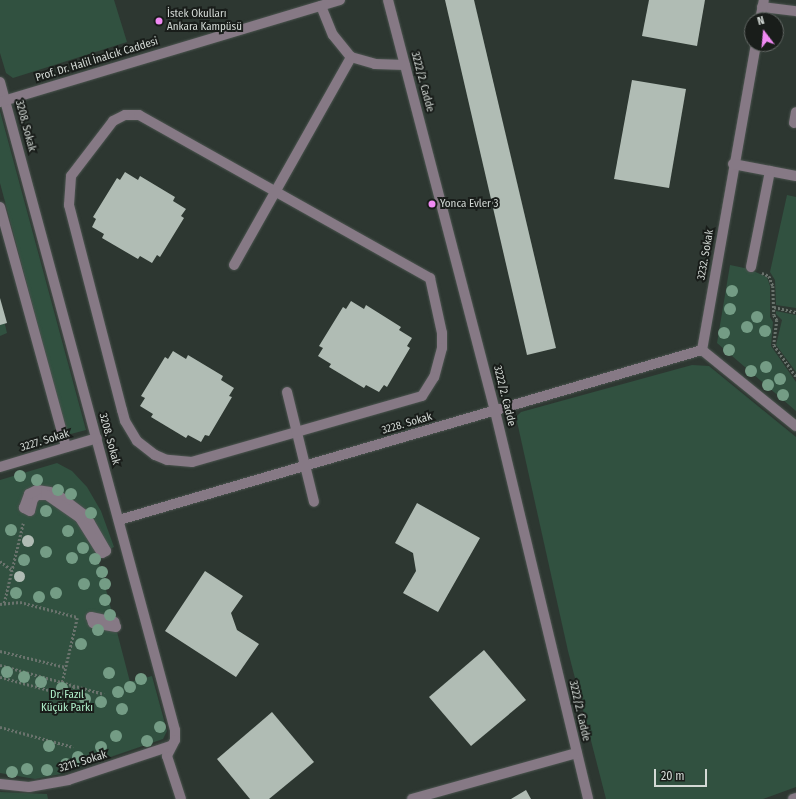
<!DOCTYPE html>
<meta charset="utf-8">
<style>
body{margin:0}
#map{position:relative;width:796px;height:799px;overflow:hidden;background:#2d3731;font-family:"Fira Sans Condensed",sans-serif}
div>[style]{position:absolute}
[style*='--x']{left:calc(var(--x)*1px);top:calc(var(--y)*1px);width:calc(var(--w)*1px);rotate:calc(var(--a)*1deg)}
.green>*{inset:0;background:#315140}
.building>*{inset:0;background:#b0bcb4}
.round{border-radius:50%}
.path>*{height:2.5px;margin-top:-1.25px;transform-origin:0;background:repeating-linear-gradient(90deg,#6a736d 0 2px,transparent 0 4px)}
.roads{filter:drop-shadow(0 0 1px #4b544f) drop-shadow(0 0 1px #4b544f)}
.minor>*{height:10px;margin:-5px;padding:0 5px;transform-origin:5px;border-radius:5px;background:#867985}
.trees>*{width:12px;height:12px;margin:-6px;border-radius:50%;background:#749c85}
.dots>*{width:11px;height:11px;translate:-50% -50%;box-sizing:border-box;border:2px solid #191d1a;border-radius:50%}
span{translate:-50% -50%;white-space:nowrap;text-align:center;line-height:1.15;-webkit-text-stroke:4px #191d1a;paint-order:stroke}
.poi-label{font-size:11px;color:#d3d9d5}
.left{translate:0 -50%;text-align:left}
.street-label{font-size:11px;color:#d3d9d5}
.park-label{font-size:11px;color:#afefca}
.north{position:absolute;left:744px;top:12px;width:40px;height:40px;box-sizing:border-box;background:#191d1a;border:1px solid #636865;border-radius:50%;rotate:344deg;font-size:11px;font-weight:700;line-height:16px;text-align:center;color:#d3d9d5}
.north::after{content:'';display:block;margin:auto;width:14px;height:18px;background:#f18af4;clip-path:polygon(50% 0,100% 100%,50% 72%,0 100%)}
.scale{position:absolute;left:654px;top:769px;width:53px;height:18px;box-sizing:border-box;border:2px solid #d3d9d5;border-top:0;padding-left:5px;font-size:12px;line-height:14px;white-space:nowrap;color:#d3d9d5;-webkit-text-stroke:3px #191d1a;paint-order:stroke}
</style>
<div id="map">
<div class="green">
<i style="clip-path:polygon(0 0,114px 0,127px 42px,13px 78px,6px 73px,0 53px)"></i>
<i style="clip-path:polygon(0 111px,86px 430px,67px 435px,0 183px)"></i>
<i style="clip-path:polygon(787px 195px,796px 197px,796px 308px,776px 305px,775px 280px,770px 272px)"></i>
<i style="clip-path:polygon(730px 265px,749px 269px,767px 277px,770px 286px,770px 317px,773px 322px,771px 346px,796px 382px,796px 411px,717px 343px)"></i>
<i style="clip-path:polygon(0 304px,7px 333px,0 336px)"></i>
<i style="clip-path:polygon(776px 311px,796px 315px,796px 372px,776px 345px,782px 320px,776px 314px)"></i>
<i style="clip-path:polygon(692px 365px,709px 366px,796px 437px,796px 787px,763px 799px,606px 799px,568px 651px,516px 417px,521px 412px)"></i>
<i style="clip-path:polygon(57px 463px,72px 471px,87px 487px,101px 511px,114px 547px,97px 555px,130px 682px,152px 676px,167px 731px,163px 739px,61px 774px,35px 779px,0 773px,0 480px)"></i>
<i style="clip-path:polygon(0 792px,47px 794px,48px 799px,0 799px)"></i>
</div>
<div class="building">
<i style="clip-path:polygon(445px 0,474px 0,556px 348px,527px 355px)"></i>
<i style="clip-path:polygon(649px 0,705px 0,697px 46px,642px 36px)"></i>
<i style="clip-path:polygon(632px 80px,686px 89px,669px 188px,614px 179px)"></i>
<i style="clip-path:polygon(125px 172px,138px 180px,140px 176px,175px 197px,173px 201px,186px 209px,181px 216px,184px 218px,160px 257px,157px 255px,152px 263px,140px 256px,138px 259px,102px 238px,104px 234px,92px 227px,96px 219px,93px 217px,117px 178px,120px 180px)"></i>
<i style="clip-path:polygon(0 298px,7px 323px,0 325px)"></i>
<i style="clip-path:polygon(351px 301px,364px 309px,366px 305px,401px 327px,399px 330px,412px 338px,407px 346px,410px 348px,387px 387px,384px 385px,379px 392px,366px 385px,364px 388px,329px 367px,331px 364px,318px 356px,323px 348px,319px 346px,343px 307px,346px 309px)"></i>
<i style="clip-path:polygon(173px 351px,186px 359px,188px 355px,223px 376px,221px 380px,234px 388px,229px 396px,232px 397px,209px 436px,205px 435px,201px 442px,188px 435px,186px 438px,151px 417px,153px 414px,140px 406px,145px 398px,141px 396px,165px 357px,168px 359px)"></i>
<i style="clip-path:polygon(417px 503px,480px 538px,438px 612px,403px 593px,416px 571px,413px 553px,395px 543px)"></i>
<i class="round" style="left:22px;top:535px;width:12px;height:12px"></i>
<i class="round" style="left:13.5px;top:570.5px;width:11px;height:11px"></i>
<i style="clip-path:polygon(205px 571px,243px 596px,231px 613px,237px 630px,259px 644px,236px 677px,165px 631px)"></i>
<i style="clip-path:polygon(484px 650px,526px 700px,471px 746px,429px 697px)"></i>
<i style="clip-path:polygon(272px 712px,314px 762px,269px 799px,250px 799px,217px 759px)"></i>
<i style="clip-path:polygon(526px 790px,531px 799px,511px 799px)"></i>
</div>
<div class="path">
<i style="--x:762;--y:273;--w:8;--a:23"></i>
<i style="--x:769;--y:276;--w:11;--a:68"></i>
<i style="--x:773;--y:286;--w:29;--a:88"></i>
<i style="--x:774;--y:315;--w:6;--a:59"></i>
<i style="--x:777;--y:320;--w:25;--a:97"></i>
<i style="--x:774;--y:345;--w:39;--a:55"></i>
<i style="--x:774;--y:307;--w:23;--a:13"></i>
<i style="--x:0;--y:561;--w:15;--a:37"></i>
<i style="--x:4;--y:603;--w:82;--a:-76.6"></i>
<i style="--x:0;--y:604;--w:20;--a:-6"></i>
<i style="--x:20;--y:602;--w:59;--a:14.7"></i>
<i style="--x:0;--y:651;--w:67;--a:13.8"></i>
<i style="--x:0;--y:665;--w:108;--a:15.6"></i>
<i style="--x:0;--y:677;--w:73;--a:15"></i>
<i style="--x:71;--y:696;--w:11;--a:-75"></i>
<i style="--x:62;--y:682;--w:66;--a:-76.8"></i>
<i style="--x:0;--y:727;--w:76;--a:15.3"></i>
</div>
<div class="roads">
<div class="minor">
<i style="--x:388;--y:0;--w:425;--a:75.4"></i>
<i style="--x:495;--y:411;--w:399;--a:76.5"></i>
<i style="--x:321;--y:6;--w:31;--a:68"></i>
<i style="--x:333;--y:35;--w:28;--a:51"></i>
<i style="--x:351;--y:57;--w:25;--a:16"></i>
<i style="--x:375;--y:64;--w:30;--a:2"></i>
<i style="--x:762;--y:7;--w:34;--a:7"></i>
<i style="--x:760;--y:20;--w:20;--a:-79"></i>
<i style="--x:756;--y:44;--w:311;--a:100"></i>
<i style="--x:702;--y:350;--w:121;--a:39"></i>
<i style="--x:0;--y:82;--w:671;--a:74.89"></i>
<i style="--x:175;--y:730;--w:10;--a:90"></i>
<i style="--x:175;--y:740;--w:18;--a:117"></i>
<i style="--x:167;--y:756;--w:45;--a:72"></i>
<i style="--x:0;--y:102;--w:355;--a:-16.7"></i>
<i style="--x:125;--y:115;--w:14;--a:0"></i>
<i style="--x:139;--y:115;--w:334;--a:29.3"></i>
<i style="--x:430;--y:278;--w:56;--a:77.7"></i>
<i style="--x:442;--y:333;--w:15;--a:90"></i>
<i style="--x:442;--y:348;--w:30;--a:105"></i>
<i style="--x:434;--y:377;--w:22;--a:122"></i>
<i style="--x:422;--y:396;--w:239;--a:164"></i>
<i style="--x:192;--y:462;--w:25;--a:-175"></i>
<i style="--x:167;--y:460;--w:13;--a:-157"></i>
<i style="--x:155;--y:455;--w:23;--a:-142"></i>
<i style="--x:137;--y:441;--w:23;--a:-121"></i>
<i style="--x:125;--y:421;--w:11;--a:-105"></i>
<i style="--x:122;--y:410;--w:212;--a:-104.5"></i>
<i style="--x:69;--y:205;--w:29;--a:-86"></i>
<i style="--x:71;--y:176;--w:69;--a:-52.6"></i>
<i style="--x:113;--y:121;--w:13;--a:-27"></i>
<i style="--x:794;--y:123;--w:11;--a:-80"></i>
<i style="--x:733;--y:164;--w:64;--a:10.8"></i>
<i style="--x:0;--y:207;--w:249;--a:74.6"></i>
<i style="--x:234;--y:265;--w:239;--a:-60.6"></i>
<i style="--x:751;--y:267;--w:98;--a:-78.8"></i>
<i style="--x:287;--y:392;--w:113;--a:76.2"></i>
<i style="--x:0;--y:467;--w:101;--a:-16.6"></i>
<i style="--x:37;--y:490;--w:13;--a:9"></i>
<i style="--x:50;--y:492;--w:13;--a:27"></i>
<i style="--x:62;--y:498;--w:26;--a:37"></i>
<i style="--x:83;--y:514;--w:11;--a:52"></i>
<i style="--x:90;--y:523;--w:32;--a:60"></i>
<i style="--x:106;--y:551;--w:4;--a:153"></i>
<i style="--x:102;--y:553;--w:41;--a:-122.2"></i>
<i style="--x:80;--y:518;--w:40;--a:-145.1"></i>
<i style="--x:47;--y:495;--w:10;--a:180"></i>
<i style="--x:37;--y:495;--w:6;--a:135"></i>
<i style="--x:33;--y:499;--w:12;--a:104"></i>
<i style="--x:30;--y:511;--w:7;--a:-153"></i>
<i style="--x:24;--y:508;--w:15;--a:-70"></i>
<i style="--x:29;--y:494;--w:9;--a:-27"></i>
<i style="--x:119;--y:520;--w:607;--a:-16.26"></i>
<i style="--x:91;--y:617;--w:24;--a:12"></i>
<i style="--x:114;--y:622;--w:5;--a:68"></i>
<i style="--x:116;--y:627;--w:23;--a:-170"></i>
<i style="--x:93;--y:623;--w:6;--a:-108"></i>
<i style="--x:0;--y:784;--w:29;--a:6"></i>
<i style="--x:29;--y:787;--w:40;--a:-10"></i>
<i style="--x:68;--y:780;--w:108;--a:-18.3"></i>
<i style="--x:412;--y:799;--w:171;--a:-15.6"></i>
<i style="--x:793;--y:799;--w:3;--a:-18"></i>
</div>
</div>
<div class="trees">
<i style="left:732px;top:291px"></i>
<i style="left:730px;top:309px"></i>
<i style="left:757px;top:317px"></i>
<i style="left:747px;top:327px"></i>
<i style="left:765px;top:331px"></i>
<i style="left:724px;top:333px"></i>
<i style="left:729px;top:350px"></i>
<i style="left:766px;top:367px"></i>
<i style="left:751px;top:371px"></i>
<i style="left:780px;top:379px"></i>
<i style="left:768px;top:385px"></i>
<i style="left:783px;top:395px"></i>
<i style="left:20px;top:476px"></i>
<i style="left:37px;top:480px"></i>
<i style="left:58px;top:490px"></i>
<i style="left:71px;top:494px"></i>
<i style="left:46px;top:511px"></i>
<i style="left:91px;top:513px"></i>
<i style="left:11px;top:530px"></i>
<i style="left:68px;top:531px"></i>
<i style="left:83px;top:548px"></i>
<i style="left:46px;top:552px"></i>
<i style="left:72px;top:558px"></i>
<i style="left:95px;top:559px"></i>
<i style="left:24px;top:560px"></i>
<i style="left:102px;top:572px"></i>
<i style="left:84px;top:584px"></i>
<i style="left:105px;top:584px"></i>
<i style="left:16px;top:593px"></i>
<i style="left:56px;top:593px"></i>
<i style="left:39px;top:597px"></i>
<i style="left:105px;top:600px"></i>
<i style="left:110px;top:615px"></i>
<i style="left:98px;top:630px"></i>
<i style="left:81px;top:644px"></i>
<i style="left:7px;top:672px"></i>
<i style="left:109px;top:673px"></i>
<i style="left:24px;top:677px"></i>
<i style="left:141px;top:679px"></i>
<i style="left:41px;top:682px"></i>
<i style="left:130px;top:687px"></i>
<i style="left:62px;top:688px"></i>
<i style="left:118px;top:692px"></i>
<i style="left:85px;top:699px"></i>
<i style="left:101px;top:702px"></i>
<i style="left:122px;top:709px"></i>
<i style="left:160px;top:727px"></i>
<i style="left:116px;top:736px"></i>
<i style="left:147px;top:741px"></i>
<i style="left:49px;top:746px"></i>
<i style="left:101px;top:747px"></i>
<i style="left:78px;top:757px"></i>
<i style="left:66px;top:764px"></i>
<i style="left:27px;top:769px"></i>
<i style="left:47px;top:770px"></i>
<i style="left:12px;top:772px"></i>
</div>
<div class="dots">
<i style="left:159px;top:21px;background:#f18af4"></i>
<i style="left:432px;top:204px;background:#f18af4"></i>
</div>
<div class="poi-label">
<span class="left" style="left:167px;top:21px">İstek Okulları<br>Ankara Kampüsü</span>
<span class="left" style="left:440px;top:204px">Yonca Evler 3</span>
</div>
<div class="street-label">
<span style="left:97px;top:60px;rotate:-17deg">Prof. Dr. Halil İnalcık Caddesi</span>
<span style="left:422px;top:82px;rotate:75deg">3222/2. Cadde</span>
<span style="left:25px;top:126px;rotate:75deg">3208. Sokak</span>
<span style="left:706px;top:255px;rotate:-80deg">3232. Sokak</span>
<span style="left:504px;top:396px;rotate:76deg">3222/2. Cadde</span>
<span style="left:407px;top:424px;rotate:-16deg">3228. Sokak</span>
<span style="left:109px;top:439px;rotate:75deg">3208. Sokak</span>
<span style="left:45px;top:441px;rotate:-17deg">3227. Sokak</span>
<span style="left:579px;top:711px;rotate:77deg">3222/2. Cadde</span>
<span style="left:83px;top:762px;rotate:-17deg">3211. Sokak</span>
</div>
<div class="park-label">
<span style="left:67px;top:702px">Dr. Fazıl<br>Küçük Parkı</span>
</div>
<div class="north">N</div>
<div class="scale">20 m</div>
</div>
